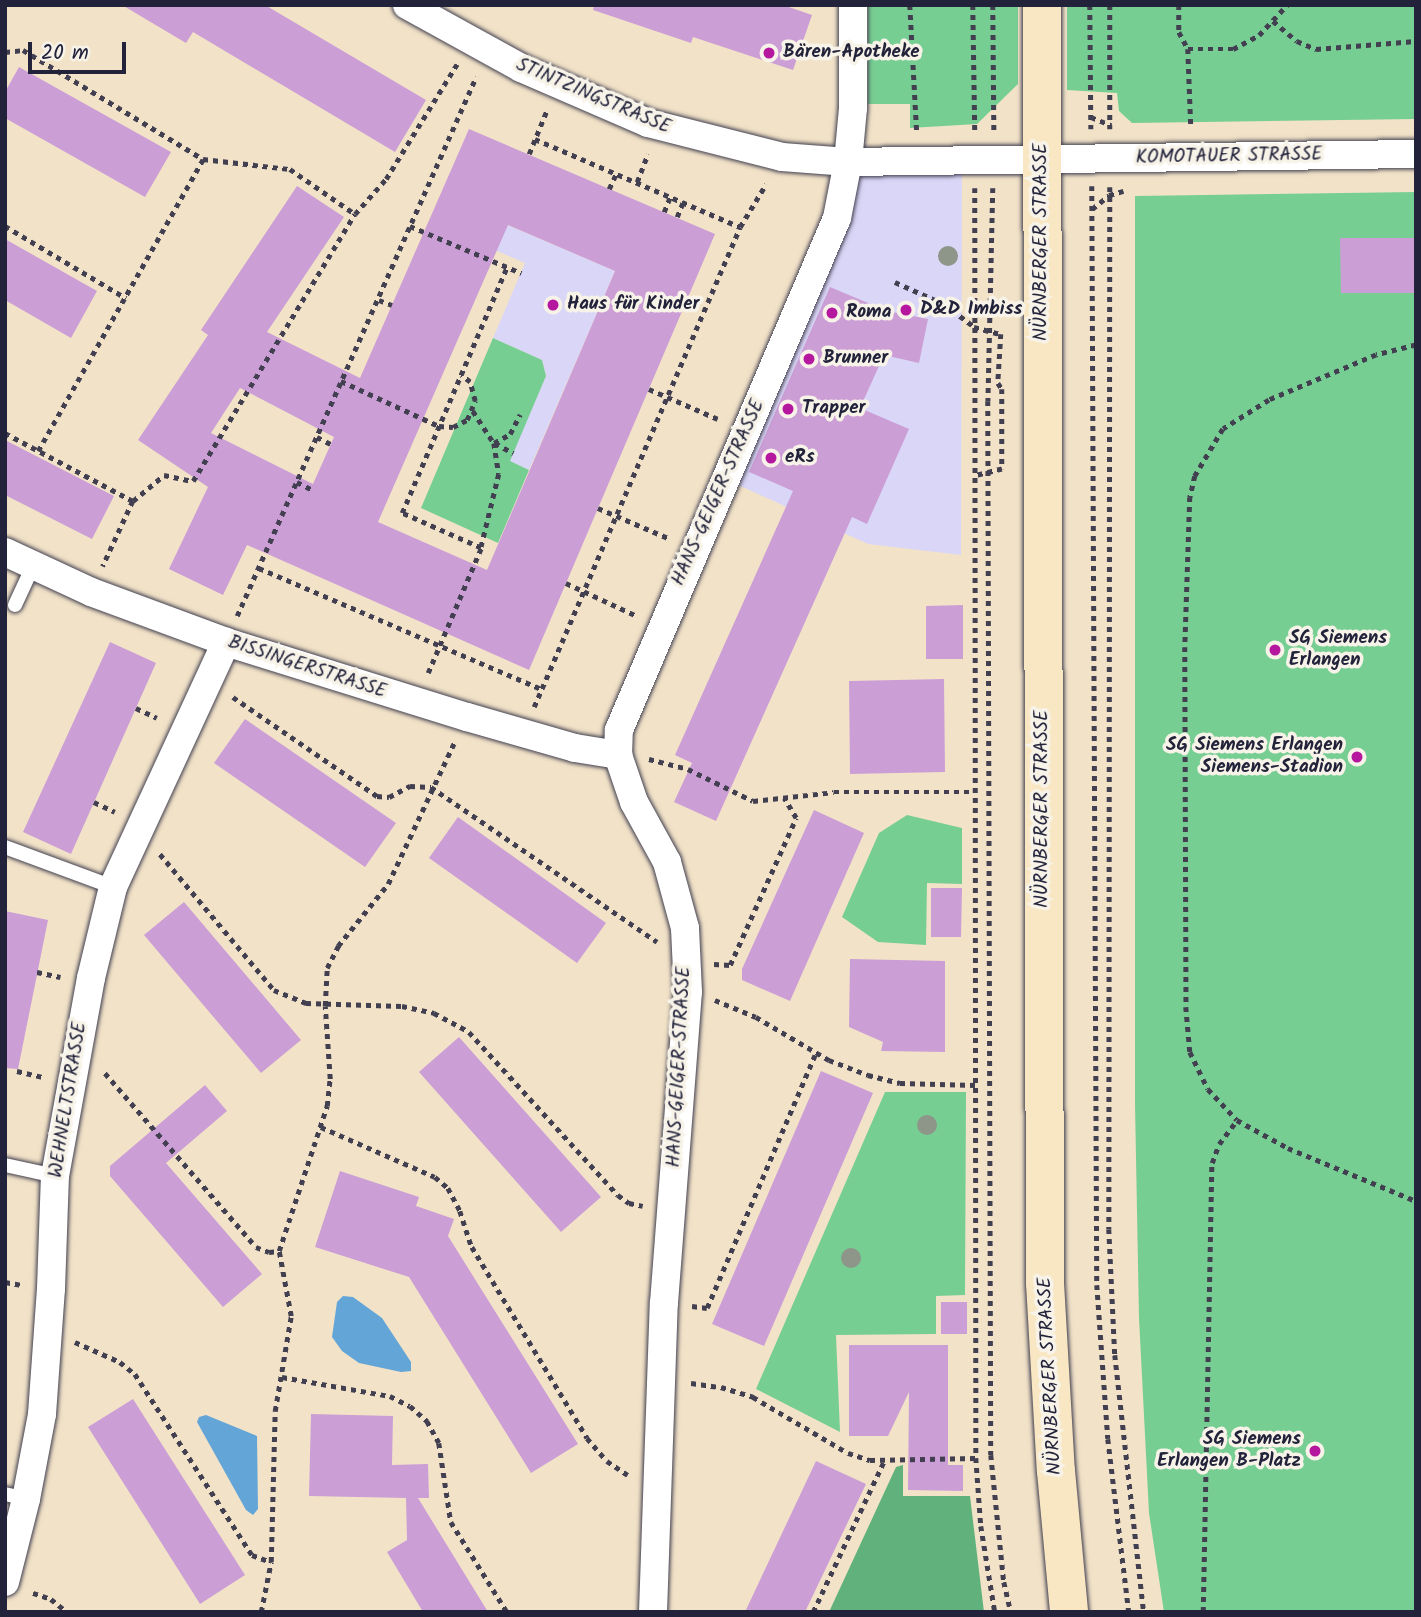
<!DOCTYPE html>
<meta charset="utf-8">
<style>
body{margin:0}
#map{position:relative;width:1421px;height:1617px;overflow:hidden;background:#f2e3c8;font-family:Kalam,sans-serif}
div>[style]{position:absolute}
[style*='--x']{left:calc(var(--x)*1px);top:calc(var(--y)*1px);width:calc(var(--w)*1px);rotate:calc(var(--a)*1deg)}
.built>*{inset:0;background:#dad6f7}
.green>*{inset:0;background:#77ce93}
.forest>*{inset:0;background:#61b17d}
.water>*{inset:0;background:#63a5d7}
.building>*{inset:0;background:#cc9ed6}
.path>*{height:4.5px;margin-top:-2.25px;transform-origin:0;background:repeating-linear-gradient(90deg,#413f50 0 5px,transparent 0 10px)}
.roads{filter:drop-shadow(0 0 2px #413f50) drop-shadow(0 0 2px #413f50)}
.lane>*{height:14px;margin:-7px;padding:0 7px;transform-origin:7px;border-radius:7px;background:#fff}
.street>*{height:28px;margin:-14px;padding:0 14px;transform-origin:14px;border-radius:14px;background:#fff}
.secondary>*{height:38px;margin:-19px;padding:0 19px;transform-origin:19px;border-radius:19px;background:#f9e7c3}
.trees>*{width:20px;height:20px;margin:-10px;border-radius:50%;background:#8e9589}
.dots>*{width:19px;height:19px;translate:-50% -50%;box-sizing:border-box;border:4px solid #f7f3e8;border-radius:50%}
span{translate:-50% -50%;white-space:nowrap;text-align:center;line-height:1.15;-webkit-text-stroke:7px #f7f3e8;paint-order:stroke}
.poi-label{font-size:19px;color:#22223b;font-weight:700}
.left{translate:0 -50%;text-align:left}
.right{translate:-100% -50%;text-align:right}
.street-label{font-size:19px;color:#22223b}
.frame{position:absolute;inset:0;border:7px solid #22223b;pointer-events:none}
.scale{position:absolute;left:28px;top:42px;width:98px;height:32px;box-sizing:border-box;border:4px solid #22223b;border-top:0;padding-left:9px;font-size:21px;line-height:24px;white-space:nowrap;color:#22223b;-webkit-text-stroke:5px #f7f3e8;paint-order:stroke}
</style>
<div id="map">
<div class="built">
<i style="clip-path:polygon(962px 161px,961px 555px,868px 544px,725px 479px,848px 162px)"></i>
<i style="clip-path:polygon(440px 196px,615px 271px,529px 470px,509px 461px,546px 376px,542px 360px,493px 338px,525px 263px,430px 222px)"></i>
</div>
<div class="green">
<i style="clip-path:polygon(868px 5px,1018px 5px,1018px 84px,977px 124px,910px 128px,910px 104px,868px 104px)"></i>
<i style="clip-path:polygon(1067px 5px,1416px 5px,1416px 119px,1132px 123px,1119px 111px,1117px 93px,1067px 90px)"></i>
<i style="clip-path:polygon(1416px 192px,1416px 1612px,1164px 1612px,1149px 1513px,1139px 1318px,1135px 1104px,1135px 196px)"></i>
<i style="clip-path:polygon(493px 338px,542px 360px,546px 376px,510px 461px,529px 470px,498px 543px,421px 508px)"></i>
<i style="clip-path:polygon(907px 815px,962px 828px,962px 884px,927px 883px,926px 945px,878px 942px,842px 917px,879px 833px)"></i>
<i style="clip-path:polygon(885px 1092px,966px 1092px,965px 1295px,936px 1296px,936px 1334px,836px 1335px,840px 1432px,756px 1389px)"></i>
</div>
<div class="forest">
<i style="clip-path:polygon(903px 1465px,903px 1496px,970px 1496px,984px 1612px,829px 1612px,896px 1467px)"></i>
</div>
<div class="water">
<i style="clip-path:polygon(343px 1296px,353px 1297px,382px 1318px,411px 1362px,411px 1371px,401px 1372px,359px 1363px,342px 1351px,332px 1337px,337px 1302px)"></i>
<i style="clip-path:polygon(206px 1415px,257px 1436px,258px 1509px,253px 1515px,246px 1510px,197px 1422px,199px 1417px)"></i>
</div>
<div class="building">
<i style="clip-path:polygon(122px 5px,265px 5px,426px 100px,395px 152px,193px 32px,186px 43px)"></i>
<i style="clip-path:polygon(594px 5px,783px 5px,812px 15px,793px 70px,693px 37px,691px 43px,593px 10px)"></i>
<i style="clip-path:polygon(19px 67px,171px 152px,145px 197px,5px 118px,5px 92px)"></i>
<i style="clip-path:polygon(evenodd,469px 129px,715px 234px,529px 670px,247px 545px,223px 595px,169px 569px,208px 487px,138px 440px,208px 335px,201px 330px,297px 186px,344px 217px,267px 332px,360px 378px,469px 129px,508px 225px,615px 271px,487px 570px,378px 522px,508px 225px,469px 129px,240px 388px,334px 437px,313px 484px,211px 433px,240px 388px)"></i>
<i style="clip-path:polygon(1340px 238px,1416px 238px,1416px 293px,1341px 293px)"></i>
<i style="clip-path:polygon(5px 239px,97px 291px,71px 338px,5px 300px)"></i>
<i style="clip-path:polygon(830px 287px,887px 311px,928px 319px,919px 363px,884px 355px,860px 408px,909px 429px,867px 524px,852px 517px,716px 821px,674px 802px,692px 763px,675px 755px,793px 491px,749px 472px)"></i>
<i style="clip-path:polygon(5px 440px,114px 496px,92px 539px,5px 495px)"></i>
<i style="clip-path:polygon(963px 605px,963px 659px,926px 659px,926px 606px)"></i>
<i style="clip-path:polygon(110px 642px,156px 663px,71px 854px,23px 832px)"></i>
<i style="clip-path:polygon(944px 679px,945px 772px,850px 774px,849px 681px)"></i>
<i style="clip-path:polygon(245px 719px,396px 823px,365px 867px,214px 763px)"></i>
<i style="clip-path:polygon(814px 810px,864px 833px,790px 1001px,742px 980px,742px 969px)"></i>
<i style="clip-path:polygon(458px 817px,606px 923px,577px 963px,429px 858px)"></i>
<i style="clip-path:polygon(931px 888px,962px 888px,961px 937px,931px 937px)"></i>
<i style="clip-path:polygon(184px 902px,301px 1040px,261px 1073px,144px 935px)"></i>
<i style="clip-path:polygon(5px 911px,48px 920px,18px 1069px,5px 1068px)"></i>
<i style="clip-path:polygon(850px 959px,945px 961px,945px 1052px,881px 1051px,883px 1042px,849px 1027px)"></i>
<i style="clip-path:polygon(459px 1037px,601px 1197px,561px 1232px,419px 1072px)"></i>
<i style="clip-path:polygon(821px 1071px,873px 1093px,764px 1346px,712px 1324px)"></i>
<i style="clip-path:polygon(205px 1085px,227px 1111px,166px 1163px,262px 1274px,223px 1307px,110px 1176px,110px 1166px)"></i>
<i style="clip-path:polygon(340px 1171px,419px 1197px,416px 1206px,454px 1219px,448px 1236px,578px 1444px,531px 1473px,409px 1277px,315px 1247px)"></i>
<i style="clip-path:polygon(941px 1302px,967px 1302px,967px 1334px,941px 1334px)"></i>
<i style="clip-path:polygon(849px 1345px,948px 1345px,948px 1465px,963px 1465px,963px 1491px,908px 1490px,909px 1392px,888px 1436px,849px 1436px)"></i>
<i style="clip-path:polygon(133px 1399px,245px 1575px,200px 1604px,88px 1427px)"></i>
<i style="clip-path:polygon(311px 1414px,393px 1416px,392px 1465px,428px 1464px,429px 1498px,418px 1498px,488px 1612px,423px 1612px,387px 1552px,407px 1540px,406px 1498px,309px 1496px)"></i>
<i style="clip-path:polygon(816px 1461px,866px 1484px,805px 1612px,745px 1612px)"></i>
</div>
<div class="path">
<i style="--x:910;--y:5;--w:128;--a:86.9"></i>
<i style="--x:973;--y:5;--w:125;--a:89.1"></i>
<i style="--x:993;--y:5;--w:125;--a:89.5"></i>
<i style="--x:1090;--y:5;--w:124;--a:89.5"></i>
<i style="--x:1110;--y:5;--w:124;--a:90"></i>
<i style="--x:1179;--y:5;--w:27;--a:90"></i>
<i style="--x:1179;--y:32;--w:19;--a:62"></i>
<i style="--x:1188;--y:49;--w:78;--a:87.8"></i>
<i style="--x:1273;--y:21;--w:31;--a:40"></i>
<i style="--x:1297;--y:41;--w:21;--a:23"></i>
<i style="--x:1316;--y:49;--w:100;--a:-4.6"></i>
<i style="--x:1188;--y:49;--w:45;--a:0"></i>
<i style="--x:1233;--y:49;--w:30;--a:-28"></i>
<i style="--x:1259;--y:35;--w:41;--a:-47"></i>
<i style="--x:5;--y:52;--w:18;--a:-6"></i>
<i style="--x:23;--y:50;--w:210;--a:31.2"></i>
<i style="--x:203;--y:159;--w:88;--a:6.6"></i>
<i style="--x:290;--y:169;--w:79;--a:34.7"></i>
<i style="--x:355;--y:214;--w:47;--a:-48.5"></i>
<i style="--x:386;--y:179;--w:135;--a:-58.3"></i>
<i style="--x:1091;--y:117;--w:22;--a:22"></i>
<i style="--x:535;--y:139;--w:223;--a:23.2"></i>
<i style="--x:529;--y:154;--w:48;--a:-67.8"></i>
<i style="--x:637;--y:182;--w:30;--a:-69"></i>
<i style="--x:1092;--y:186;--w:1099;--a:89.74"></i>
<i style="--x:1097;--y:1285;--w:154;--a:85.9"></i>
<i style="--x:1108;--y:1439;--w:174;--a:83.1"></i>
<i style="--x:1110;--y:187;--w:1042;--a:90.05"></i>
<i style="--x:1109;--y:1229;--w:126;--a:87.3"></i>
<i style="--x:1115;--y:1355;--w:259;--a:83.6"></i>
<i style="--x:975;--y:188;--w:1270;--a:89.95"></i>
<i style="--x:976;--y:1458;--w:68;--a:85.8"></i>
<i style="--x:981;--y:1526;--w:87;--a:80.8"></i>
<i style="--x:993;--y:188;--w:213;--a:91.3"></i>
<i style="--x:988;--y:401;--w:1054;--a:89.84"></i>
<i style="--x:991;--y:1455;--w:128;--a:84.2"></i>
<i style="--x:1004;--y:1582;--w:31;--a:77"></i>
<i style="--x:609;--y:189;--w:17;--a:-65"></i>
<i style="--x:1092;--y:209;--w:22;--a:-39"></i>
<i style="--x:1109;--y:195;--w:15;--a:-16"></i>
<i style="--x:664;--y:212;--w:16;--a:-68"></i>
<i style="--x:677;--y:217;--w:16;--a:-68"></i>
<i style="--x:5;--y:226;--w:141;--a:30.8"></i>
<i style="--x:410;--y:226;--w:121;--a:22.9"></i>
<i style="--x:895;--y:282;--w:54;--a:24.2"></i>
<i style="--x:944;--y:304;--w:38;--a:37"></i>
<i style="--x:974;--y:327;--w:28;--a:15"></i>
<i style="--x:1001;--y:334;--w:49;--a:93.5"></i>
<i style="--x:998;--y:383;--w:7;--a:56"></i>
<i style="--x:1002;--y:389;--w:80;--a:90"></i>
<i style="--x:1002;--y:469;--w:29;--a:166"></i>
<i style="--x:379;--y:300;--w:14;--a:21"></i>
<i style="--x:1416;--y:345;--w:41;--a:166"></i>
<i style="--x:1376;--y:355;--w:116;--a:157.2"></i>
<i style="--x:1269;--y:400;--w:54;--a:147.8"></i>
<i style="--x:1223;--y:429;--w:55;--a:120.8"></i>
<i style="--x:1195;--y:476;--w:22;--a:103"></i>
<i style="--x:1190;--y:497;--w:150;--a:91.9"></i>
<i style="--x:1185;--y:647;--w:360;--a:89.8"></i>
<i style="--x:1186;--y:1007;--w:45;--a:84.9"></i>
<i style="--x:1190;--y:1052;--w:41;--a:64.1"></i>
<i style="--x:1208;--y:1089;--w:42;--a:46.9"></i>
<i style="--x:1237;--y:1120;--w:58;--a:28.8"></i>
<i style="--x:1288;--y:1148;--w:139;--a:22.5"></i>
<i style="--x:341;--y:381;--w:108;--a:24.7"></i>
<i style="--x:439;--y:426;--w:14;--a:4"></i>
<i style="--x:453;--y:427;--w:16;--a:-27"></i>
<i style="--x:467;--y:420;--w:21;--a:-67"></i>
<i style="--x:475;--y:401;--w:20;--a:-105"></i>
<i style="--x:470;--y:382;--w:11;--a:-142"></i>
<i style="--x:649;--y:389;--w:75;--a:23.5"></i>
<i style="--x:473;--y:411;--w:38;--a:57"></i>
<i style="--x:494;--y:443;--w:31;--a:81"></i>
<i style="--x:499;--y:474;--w:76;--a:103.7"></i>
<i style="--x:5;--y:433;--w:145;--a:28"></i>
<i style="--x:133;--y:501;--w:72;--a:114.8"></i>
<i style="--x:317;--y:437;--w:16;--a:27"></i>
<i style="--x:494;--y:443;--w:18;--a:-29"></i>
<i style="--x:510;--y:434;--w:22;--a:-63"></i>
<i style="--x:495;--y:443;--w:21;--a:29"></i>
<i style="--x:38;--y:451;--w:335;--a:-60.5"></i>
<i style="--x:297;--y:482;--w:16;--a:27"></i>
<i style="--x:133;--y:501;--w:40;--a:-40"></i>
<i style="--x:164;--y:475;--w:30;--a:12"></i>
<i style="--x:193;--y:481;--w:312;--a:-58.8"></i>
<i style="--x:598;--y:508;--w:76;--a:23.2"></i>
<i style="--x:259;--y:568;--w:307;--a:23.2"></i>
<i style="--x:566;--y:583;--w:76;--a:24.9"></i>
<i style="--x:237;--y:616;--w:590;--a:-66.09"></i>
<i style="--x:428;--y:673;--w:136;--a:-67"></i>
<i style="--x:481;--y:548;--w:86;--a:-156.1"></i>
<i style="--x:402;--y:513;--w:267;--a:-66.9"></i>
<i style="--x:233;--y:697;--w:175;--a:34.5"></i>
<i style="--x:377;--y:796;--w:12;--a:5"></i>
<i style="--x:389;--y:797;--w:24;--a:-28"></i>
<i style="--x:410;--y:786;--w:21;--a:3"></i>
<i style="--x:431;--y:787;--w:274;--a:34.4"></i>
<i style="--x:534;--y:707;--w:522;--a:-66.77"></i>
<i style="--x:740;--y:227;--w:50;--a:-58.8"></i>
<i style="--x:136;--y:708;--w:23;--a:25"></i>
<i style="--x:649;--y:759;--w:40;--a:14.4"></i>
<i style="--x:688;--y:769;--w:72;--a:26.2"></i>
<i style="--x:753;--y:801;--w:81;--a:-6.3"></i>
<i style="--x:834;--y:792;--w:140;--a:0"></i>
<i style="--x:94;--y:802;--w:23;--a:25"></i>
<i style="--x:160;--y:854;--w:177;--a:50"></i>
<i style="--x:274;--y:990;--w:35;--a:22"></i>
<i style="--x:306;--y:1003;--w:96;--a:1.8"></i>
<i style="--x:402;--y:1006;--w:33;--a:12"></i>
<i style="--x:434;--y:1013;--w:40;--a:28"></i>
<i style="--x:469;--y:1032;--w:221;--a:47.6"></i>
<i style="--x:618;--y:1195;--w:14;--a:36"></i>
<i style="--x:629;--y:1203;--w:14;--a:12"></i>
<i style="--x:714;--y:964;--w:16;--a:4"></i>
<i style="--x:730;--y:965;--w:161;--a:-65.8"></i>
<i style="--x:796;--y:818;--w:23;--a:-121"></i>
<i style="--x:37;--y:972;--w:24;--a:12"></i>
<i style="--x:715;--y:1000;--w:44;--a:22.5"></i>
<i style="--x:756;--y:1017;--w:85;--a:30.5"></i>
<i style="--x:829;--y:1060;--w:42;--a:21"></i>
<i style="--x:868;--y:1075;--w:33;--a:14"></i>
<i style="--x:900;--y:1083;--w:75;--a:1.5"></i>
<i style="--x:17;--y:1071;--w:27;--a:13"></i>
<i style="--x:105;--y:1073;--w:230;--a:49"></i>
<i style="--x:256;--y:1247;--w:14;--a:21"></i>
<i style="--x:269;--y:1252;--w:10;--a:-6"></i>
<i style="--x:321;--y:1127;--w:124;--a:23.7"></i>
<i style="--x:435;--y:1177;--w:17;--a:40"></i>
<i style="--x:448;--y:1188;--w:26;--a:62"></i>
<i style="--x:460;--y:1211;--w:38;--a:72"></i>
<i style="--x:472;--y:1247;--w:223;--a:58.9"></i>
<i style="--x:587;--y:1438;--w:30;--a:49"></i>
<i style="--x:607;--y:1461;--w:25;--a:34"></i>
<i style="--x:5;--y:1282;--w:17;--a:10"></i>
<i style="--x:692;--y:1306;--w:15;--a:8"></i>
<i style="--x:707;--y:1308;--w:277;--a:-66.9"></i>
<i style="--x:75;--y:1342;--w:49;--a:24"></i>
<i style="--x:120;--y:1362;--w:19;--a:39"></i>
<i style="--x:135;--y:1374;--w:216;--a:57.1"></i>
<i style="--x:252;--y:1555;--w:20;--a:20"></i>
<i style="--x:282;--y:1377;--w:110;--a:10"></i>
<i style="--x:390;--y:1396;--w:22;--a:27"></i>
<i style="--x:410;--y:1406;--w:23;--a:41"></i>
<i style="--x:427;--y:1421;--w:25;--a:61"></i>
<i style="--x:439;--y:1443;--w:80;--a:81.4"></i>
<i style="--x:451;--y:1522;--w:106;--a:58.1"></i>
<i style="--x:691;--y:1383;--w:30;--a:8"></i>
<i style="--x:721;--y:1387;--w:34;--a:17"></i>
<i style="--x:753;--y:1397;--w:110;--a:30.5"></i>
<i style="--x:848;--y:1453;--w:23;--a:18"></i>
<i style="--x:870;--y:1460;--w:106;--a:-1.1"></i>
<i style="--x:33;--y:1593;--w:19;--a:18"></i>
<i style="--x:51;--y:1599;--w:21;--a:39"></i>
<i style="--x:261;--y:1612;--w:51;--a:-78.7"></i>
<i style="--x:271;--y:1562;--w:151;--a:-88.5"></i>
<i style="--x:275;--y:1411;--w:96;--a:-80.4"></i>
<i style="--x:291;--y:1316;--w:66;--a:-100.5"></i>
<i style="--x:279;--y:1251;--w:153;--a:-71.7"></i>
<i style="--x:327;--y:1106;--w:27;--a:-84"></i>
<i style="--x:330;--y:1079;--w:73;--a:-93.9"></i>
<i style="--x:325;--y:1006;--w:38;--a:-87"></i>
<i style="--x:327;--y:968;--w:25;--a:-63"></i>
<i style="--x:338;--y:946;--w:80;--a:-51.1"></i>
<i style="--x:388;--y:884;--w:156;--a:-64.9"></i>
<i style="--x:813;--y:1612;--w:169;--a:-64.8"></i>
<i style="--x:1203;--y:1612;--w:449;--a:-88.9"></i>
<i style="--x:1212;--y:1163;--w:20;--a:-70"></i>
<i style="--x:1219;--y:1144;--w:30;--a:-53"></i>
</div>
<div class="roads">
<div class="lane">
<i style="--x:15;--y:605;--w:43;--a:-65.2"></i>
<i style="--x:5;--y:847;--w:115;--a:20.3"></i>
<i style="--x:5;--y:1165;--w:51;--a:12.4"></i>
<i style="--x:5;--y:1494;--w:22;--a:13"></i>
</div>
<div class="street">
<i style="--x:407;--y:5;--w:130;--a:28.9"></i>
<i style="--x:521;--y:68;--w:138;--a:23.4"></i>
<i style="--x:648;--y:123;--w:138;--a:14.2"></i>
<i style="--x:782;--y:157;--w:66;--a:4.3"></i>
<i style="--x:848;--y:162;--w:568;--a:-0.81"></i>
<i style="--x:5;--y:552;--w:95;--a:24.9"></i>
<i style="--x:91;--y:592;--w:144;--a:20.3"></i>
<i style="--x:226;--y:642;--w:252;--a:17.3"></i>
<i style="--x:467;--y:717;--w:112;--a:16"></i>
<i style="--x:575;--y:748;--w:44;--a:9.2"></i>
<i style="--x:5;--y:1582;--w:86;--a:-75.8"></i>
<i style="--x:26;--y:1499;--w:86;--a:-79.3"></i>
<i style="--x:42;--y:1414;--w:125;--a:-85.9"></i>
<i style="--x:51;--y:1289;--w:113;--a:-88"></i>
<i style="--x:55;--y:1176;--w:201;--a:-79.7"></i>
<i style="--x:91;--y:978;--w:94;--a:-76.4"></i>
<i style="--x:113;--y:887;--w:270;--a:-65.2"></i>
<i style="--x:653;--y:1612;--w:309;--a:-88"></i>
<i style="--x:664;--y:1303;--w:312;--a:-85.6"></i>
<i style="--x:688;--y:992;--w:64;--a:-92.7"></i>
<i style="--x:685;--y:928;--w:68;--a:-105.3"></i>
<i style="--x:667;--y:862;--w:68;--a:-118.8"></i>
<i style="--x:634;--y:802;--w:50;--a:-108.8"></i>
<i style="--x:618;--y:755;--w:25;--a:-88"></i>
<i style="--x:619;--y:730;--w:556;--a:-66.94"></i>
<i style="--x:837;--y:218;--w:57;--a:-78.9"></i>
<i style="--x:848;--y:162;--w:54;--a:-84.7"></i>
<i style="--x:853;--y:108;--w:103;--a:-90"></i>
</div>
<div class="secondary">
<i style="--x:1042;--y:5;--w:1278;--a:89.87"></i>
<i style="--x:1045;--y:1283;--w:188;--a:86.7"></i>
<i style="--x:1056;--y:1471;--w:142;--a:84.7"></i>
</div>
</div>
<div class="trees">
<i style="left:948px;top:256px"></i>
<i style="left:927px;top:1125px"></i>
<i style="left:851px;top:1258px"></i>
</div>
<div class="dots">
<i style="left:769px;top:53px;background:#b5179e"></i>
<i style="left:553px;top:305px;background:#b5179e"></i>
<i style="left:906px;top:310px;background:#b5179e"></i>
<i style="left:832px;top:313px;background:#b5179e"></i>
<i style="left:809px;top:359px;background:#b5179e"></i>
<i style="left:788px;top:409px;background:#b5179e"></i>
<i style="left:771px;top:458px;background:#b5179e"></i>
<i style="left:1275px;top:650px;background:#b5179e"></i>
<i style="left:1357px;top:757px;background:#b5179e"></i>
<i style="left:1315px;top:1451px;background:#b5179e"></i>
</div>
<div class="poi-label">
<span class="left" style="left:783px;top:53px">Bären-Apotheke</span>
<span class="left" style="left:567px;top:305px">Haus für Kinder</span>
<span class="left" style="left:920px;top:310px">D&amp;D Imbiss</span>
<span class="left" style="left:846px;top:313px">Roma</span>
<span class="left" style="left:823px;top:359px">Brunner</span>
<span class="left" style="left:802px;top:409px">Trapper</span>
<span class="left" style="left:785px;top:458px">eRs</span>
<span class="left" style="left:1289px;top:650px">SG Siemens<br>Erlangen</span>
<span class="right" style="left:1343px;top:757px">SG Siemens Erlangen<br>Siemens-Stadion</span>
<span class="right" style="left:1301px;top:1451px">SG Siemens<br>Erlangen B-Platz</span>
</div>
<div class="street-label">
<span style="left:593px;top:97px;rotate:23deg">STINTZINGSTRASSE</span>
<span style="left:1229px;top:157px;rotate:-1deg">KOMOTAUER STRASSE</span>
<span style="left:1042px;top:242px;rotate:-90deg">NÜRNBERGER STRASSE</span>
<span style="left:719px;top:493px;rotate:-66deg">HANS-GEIGER-STRASSE</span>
<span style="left:307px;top:668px;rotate:18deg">BISSINGERSTRASSE</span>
<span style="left:1043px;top:809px;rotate:-90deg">NÜRNBERGER STRASSE</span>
<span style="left:680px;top:1067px;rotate:-87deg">HANS-GEIGER-STRASSE</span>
<span style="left:69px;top:1100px;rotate:-81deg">WEHNELTSTRASSE</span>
<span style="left:1051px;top:1376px;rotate:-93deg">NÜRNBERGER STRASSE</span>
</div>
<div class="frame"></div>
<div class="scale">20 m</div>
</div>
